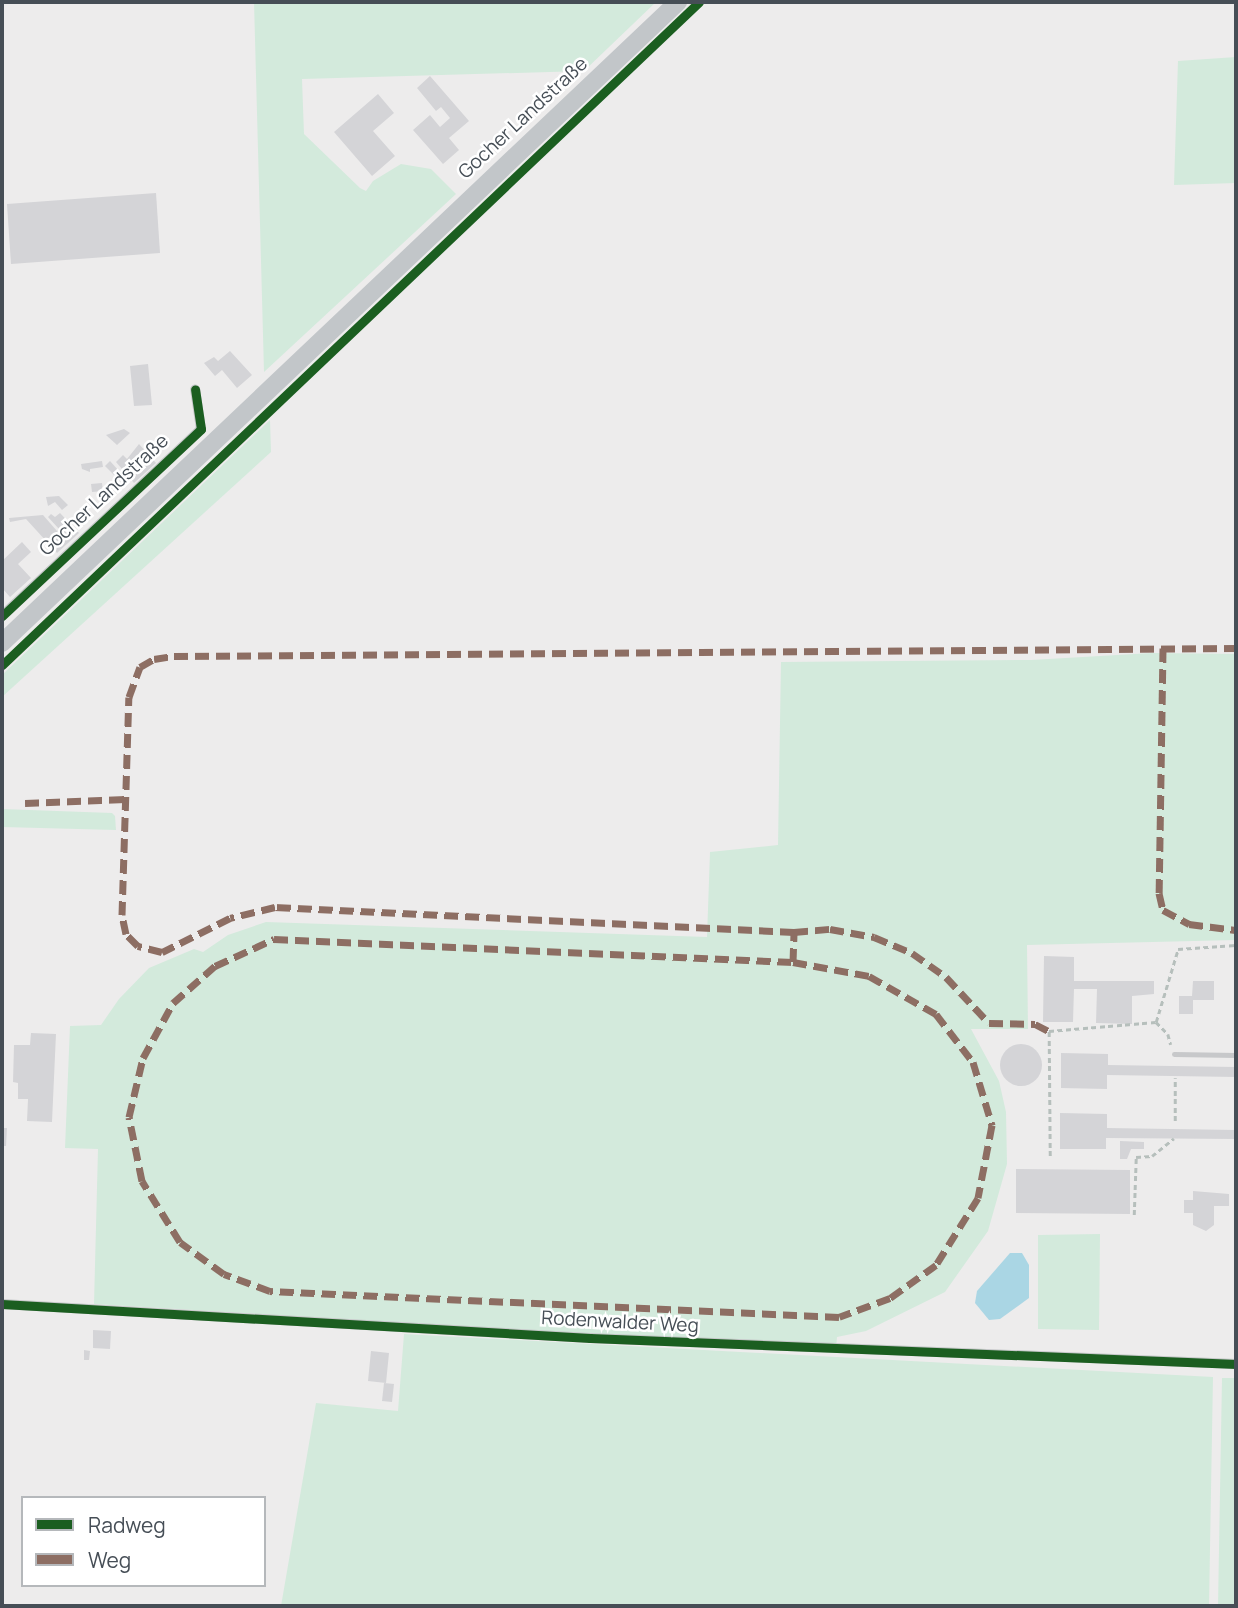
<!DOCTYPE html>
<meta charset="utf-8">
<style>
body{margin:0}
#map{position:relative;width:1238px;height:1608px;overflow:hidden;background:#edecec;font-family:Manrope,sans-serif}
div>[style]{position:absolute}
[style*='--x']{left:calc(var(--x)*1px);top:calc(var(--y)*1px);width:calc(var(--w)*1px);rotate:calc(var(--a)*1deg)}
.green>*{inset:0;background:#d3eadc}
.water>*{inset:0;background:#aad6e4}
.building>*{inset:0;background:#d4d4d7}
.round{border-radius:50%}
.path>*{height:2.5px;margin-top:-1.25px;transform-origin:0;background:repeating-linear-gradient(90deg,#b6bfbc 0 5px,transparent 0 8.5px)}
.service>*{height:5px;margin:-2.5px;padding:0 2.5px;transform-origin:2.5px;border-radius:2.5px;background:#c7c8ca}
.minor>*{height:10px;margin:-5px;padding:0 5px;transform-origin:5px;border-radius:5px;background:#c7c8ca}
.primary>*{height:18px;margin:-9px;padding:0 9px;transform-origin:9px;border-radius:9px;background:#c2c6c9}
.quiet>*{height:7px;margin-top:-3.5px;transform-origin:0;background:repeating-linear-gradient(90deg,#8d6e63 0 14px,transparent 0 21px)}
.cycleway>*{height:9px;margin:-4.5px;padding:0 4.5px;transform-origin:4.5px;border-radius:4.5px;background:#1b5e20}
span{translate:-50% -50%;white-space:nowrap;text-align:center;line-height:1.15;-webkit-text-stroke:5px #fff;paint-order:stroke}
.street-label{font-size:19px;color:#464e56}
.frame{position:absolute;inset:0;border:4px solid #464e56;pointer-events:none}
.legend{position:absolute;left:21px;top:1496px;width:245px;height:91px;box-sizing:border-box;background:#fff;border:2px solid #b5b8bb;margin:0;padding:9px 12px;list-style:none;font-size:21px;color:#464e56}
.legend li{display:flex;align-items:center;gap:14px;height:35px}
.legend b{width:35px;border:2px solid #b5b8bb}
</style>
<div id="map">
<div class="green">
<i style="clip-path:polygon(254px 2px,656px 2px,584px 71px,302px 79px,304px 134px,360px 188px,366px 191px,373px 181px,401px 164px,431px 169px,456px 194px,264px 372px)"></i>
<i style="clip-path:polygon(1236px 57px,1236px 183px,1174px 185px,1178px 61px)"></i>
<i style="clip-path:polygon(270px 420px,271px 452px,2px 697px,2px 675px)"></i>
<i style="clip-path:polygon(1152px 653px,1236px 654px,1236px 940px,1027px 945px,1028px 1029px,971px 1029px,999px 1081px,1006px 1112px,1007px 1164px,988px 1231px,945px 1292px,866px 1331px,837px 1337px,836px 1349px,94px 1304px,98px 1149px,65px 1148px,70px 1026px,101px 1025px,119px 999px,149px 968px,194px 949px,203px 952px,228px 935px,266px 922px,707px 937px,710px 852px,778px 845px,781px 662px,1031px 660px)"></i>
<i style="clip-path:polygon(2px 809px,112px 813px,115px 816px,116px 830px,2px 827px)"></i>
<i style="clip-path:polygon(1100px 1234px,1099px 1330px,1038px 1329px,1038px 1235px)"></i>
<i style="clip-path:polygon(404px 1334px,1213px 1377px,1209px 1606px,281px 1606px,316px 1403px,398px 1411px)"></i>
<i style="clip-path:polygon(1222px 1378px,1236px 1378px,1236px 1606px,1218px 1606px)"></i>
</div>
<div class="water">
<i style="clip-path:polygon(1010px 1253px,1022px 1253px,1029px 1265px,1029px 1298px,1000px 1319px,989px 1320px,975px 1303px,977px 1291px)"></i>
</div>
<div class="building">
<i style="clip-path:polygon(430px 76px,469px 121px,449px 138px,459px 150px,443px 164px,413px 130px,430px 115px,440px 127px,450px 118px,441px 107px,436px 111px,417px 88px)"></i>
<i style="clip-path:polygon(378px 94px,394px 113px,373px 131px,395px 156px,372px 176px,334px 132px)"></i>
<i style="clip-path:polygon(156px 193px,160px 253px,11px 264px,7px 204px)"></i>
<i style="clip-path:polygon(230px 351px,252px 375px,237px 388px,222px 370px,215px 376px,204px 363px,214px 357px,218px 361px)"></i>
<i style="clip-path:polygon(148px 364px,152px 405px,134px 406px,130px 366px)"></i>
<i style="clip-path:polygon(124px 429px,130px 433px,117px 445px,106px 435px)"></i>
<i style="clip-path:polygon(139px 444px,156px 463px,134px 483px,116px 462px,123px 455px,127px 459px)"></i>
<i style="clip-path:polygon(102px 461px,103px 467px,90px 469px,90px 472px,82px 469px,81px 464px)"></i>
<i style="clip-path:polygon(110px 461px,119px 471px,114px 475px,105px 466px)"></i>
<i style="clip-path:polygon(102px 483px,103px 491px,92px 492px,91px 484px)"></i>
<i style="clip-path:polygon(59px 496px,68px 505px,62px 510px,55px 502px,48px 506px,46px 497px)"></i>
<i style="clip-path:polygon(60px 513px,79px 533px,57px 553px,26px 519px,10px 522px,9px 518px,43px 515px,57px 531px,59px 529px,48px 517px,51px 514px,55px 517px)"></i>
<i style="clip-path:polygon(22px 542px,31px 552px,18px 564px,31px 578px,10px 597px,2px 588px,2px 561px)"></i>
<i style="clip-path:polygon(1044px 956px,1074px 957px,1074px 981px,1154px 981px,1154px 994px,1132px 996px,1132px 1024px,1096px 1023px,1097px 989px,1074px 989px,1073px 1022px,1043px 1022px)"></i>
<i style="clip-path:polygon(1193px 981px,1214px 981px,1214px 1000px,1193px 1000px,1193px 1014px,1179px 1014px,1179px 996px,1192px 996px)"></i>
<i style="clip-path:polygon(31px 1033px,56px 1034px,52px 1122px,27px 1121px,28px 1099px,18px 1099px,18px 1083px,13px 1082px,14px 1045px,30px 1045px)"></i>
<i class="round" style="left:1000px;top:1044px;width:42px;height:42px"></i>
<i style="clip-path:polygon(1061px 1053px,1108px 1054px,1108px 1065px,1236px 1067px,1236px 1077px,1107px 1075px,1107px 1089px,1061px 1088px)"></i>
<i style="clip-path:polygon(1060px 1113px,1107px 1114px,1107px 1128px,1236px 1130px,1236px 1139px,1106px 1138px,1106px 1149px,1060px 1149px)"></i>
<i style="clip-path:polygon(2px 1128px,7px 1128px,6px 1146px,2px 1146px)"></i>
<i style="clip-path:polygon(1120px 1141px,1144px 1142px,1144px 1149px,1131px 1149px,1127px 1159px,1120px 1159px)"></i>
<i style="clip-path:polygon(1016px 1169px,1130px 1170px,1130px 1214px,1016px 1213px)"></i>
<i style="clip-path:polygon(1193px 1191px,1229px 1194px,1229px 1206px,1214px 1206px,1214px 1225px,1206px 1231px,1193px 1225px,1193px 1213px,1184px 1213px,1184px 1200px,1193px 1200px)"></i>
<i style="clip-path:polygon(93px 1330px,111px 1331px,110px 1349px,93px 1348px)"></i>
<i style="clip-path:polygon(84px 1350px,90px 1351px,89px 1360px,84px 1360px)"></i>
<i style="clip-path:polygon(371px 1351px,389px 1353px,386px 1383px,368px 1381px)"></i>
<i style="clip-path:polygon(384px 1383px,394px 1384px,392px 1402px,382px 1401px)"></i>
</div>
<div class="path">
<i style="--x:1156;--y:1022;--w:17;--a:45"></i>
<i style="--x:1168;--y:1034;--w:11;--a:75"></i>
<i style="--x:1175;--y:1121;--w:43;--a:-90"></i>
<i style="--x:1050;--y:1156;--w:125;--a:-90.5"></i>
<i style="--x:1049;--y:1031;--w:107;--a:-4.8"></i>
<i style="--x:1156;--y:1022;--w:76;--a:-73.2"></i>
<i style="--x:1178;--y:949;--w:58;--a:-3.9"></i>
<i style="--x:1134;--y:1215;--w:58;--a:-88"></i>
<i style="--x:1136;--y:1157;--w:16;--a:-4"></i>
<i style="--x:1152;--y:1156;--w:28;--a:-39"></i>
</div>
<div class="service">
<i style="--x:1174;--y:1054;--w:62;--a:0.9"></i>
</div>
<div class="minor">
<i style="--x:2;--y:616;--w:273;--a:-43.2"></i>
<i style="--x:201;--y:429;--w:40;--a:-98.5"></i>
<i style="--x:2;--y:1304;--w:589;--a:3.31"></i>
<i style="--x:590;--y:1338;--w:647;--a:2.3"></i>
</div>
<div class="primary">
<i style="--x:2;--y:643;--w:932;--a:-43.48"></i>
</div>
<div class="quiet">
<i style="--x:1163;--y:648;--w:245;--a:90.9"></i>
<i style="--x:1159;--y:893;--w:17;--a:77"></i>
<i style="--x:1163;--y:910;--w:30;--a:28"></i>
<i style="--x:1189;--y:924;--w:47;--a:7.3"></i>
<i style="--x:25;--y:803;--w:101;--a:-2.3"></i>
<i style="--x:794;--y:932;--w:36;--a:-5"></i>
<i style="--x:830;--y:929;--w:45;--a:10.3"></i>
<i style="--x:874;--y:937;--w:41;--a:22.8"></i>
<i style="--x:912;--y:953;--w:42;--a:35.2"></i>
<i style="--x:946;--y:977;--w:63;--a:46.9"></i>
<i style="--x:989;--y:1023;--w:46;--a:1.2"></i>
<i style="--x:1035;--y:1024;--w:16;--a:27"></i>
<i style="--x:274;--y:939;--w:520;--a:2.54"></i>
<i style="--x:793;--y:962;--w:77;--a:10.4"></i>
<i style="--x:869;--y:976;--w:77;--a:29.6"></i>
<i style="--x:936;--y:1014;--w:61;--a:52.4"></i>
<i style="--x:973;--y:1062;--w:66;--a:73.2"></i>
<i style="--x:992;--y:1125;--w:74;--a:100.9"></i>
<i style="--x:978;--y:1198;--w:79;--a:122.1"></i>
<i style="--x:936;--y:1265;--w:57;--a:144.3"></i>
<i style="--x:890;--y:1298;--w:54;--a:159.6"></i>
<i style="--x:839;--y:1317;--w:570;--a:-177.38"></i>
<i style="--x:270;--y:1291;--w:49;--a:-159.7"></i>
<i style="--x:224;--y:1274;--w:54;--a:-144"></i>
<i style="--x:180;--y:1242;--w:72;--a:-121.9"></i>
<i style="--x:142;--y:1181;--w:65;--a:-101.5"></i>
<i style="--x:129;--y:1117;--w:61;--a:-76.7"></i>
<i style="--x:143;--y:1058;--w:63;--a:-61.4"></i>
<i style="--x:173;--y:1003;--w:56;--a:-41.4"></i>
<i style="--x:215;--y:966;--w:65;--a:-24.6"></i>
<i style="--x:793;--y:962;--w:30;--a:-88"></i>
<i style="--x:794;--y:932;--w:520;--a:-177.24"></i>
<i style="--x:275;--y:907;--w:46;--a:166.3"></i>
<i style="--x:230;--y:918;--w:76;--a:153.4"></i>
<i style="--x:162;--y:952;--w:25;--a:-166"></i>
<i style="--x:138;--y:946;--w:17;--a:-135"></i>
<i style="--x:126;--y:934;--w:19;--a:-102"></i>
<i style="--x:122;--y:915;--w:218;--a:-88.2"></i>
<i style="--x:129;--y:697;--w:32;--a:-70"></i>
<i style="--x:140;--y:667;--w:16;--a:-30"></i>
<i style="--x:154;--y:659;--w:20;--a:-9"></i>
<i style="--x:174;--y:656;--w:1062;--a:-0.43"></i>
</div>
<div class="cycleway">
<i style="--x:2;--y:616;--w:273;--a:-43.2"></i>
<i style="--x:201;--y:429;--w:40;--a:-98.5"></i>
<i style="--x:2;--y:665;--w:962;--a:-43.57"></i>
<i style="--x:2;--y:1304;--w:589;--a:3.31"></i>
<i style="--x:590;--y:1338;--w:647;--a:2.3"></i>
</div>
<div class="street-label">
<span style="left:523px;top:118px;rotate:-43deg">Gocher Landstraße</span>
<span style="left:104px;top:495px;rotate:-43deg">Gocher Landstraße</span>
<span style="left:620px;top:1322px;rotate:3deg">Rodenwalder Weg</span>
</div>
<div class="frame"></div>
<ul class="legend">
<li><b style="height:9px;background:#1b5e20"></b>Radweg</li>
<li><b style="height:9px;background:#8d6e63"></b>Weg</li>
</ul>
</div>
